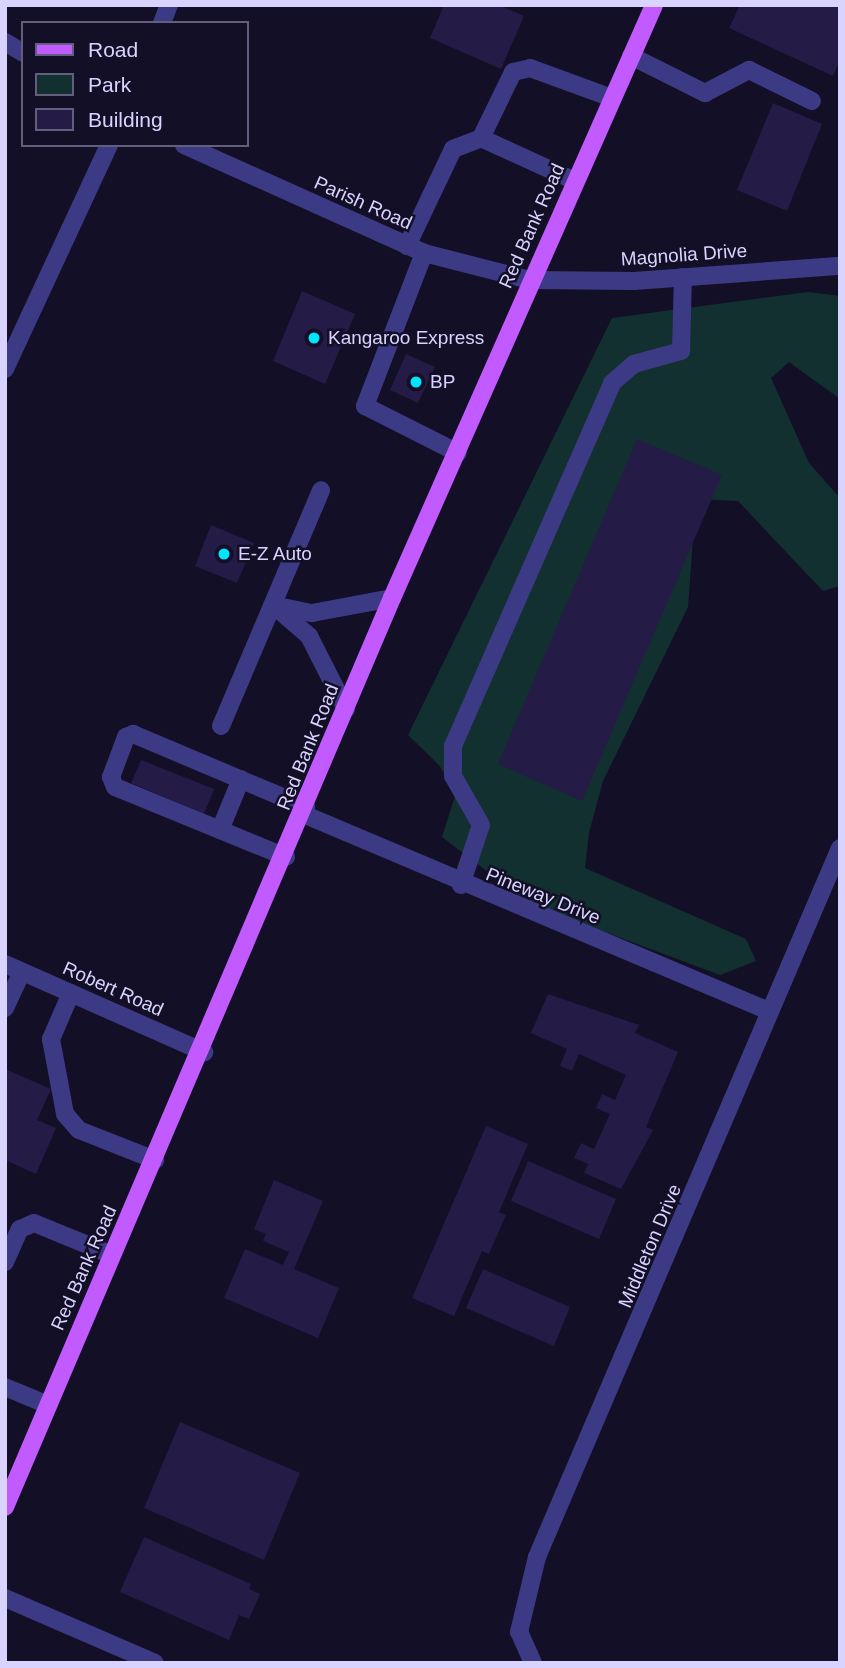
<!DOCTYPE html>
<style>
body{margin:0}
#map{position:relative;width:845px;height:1668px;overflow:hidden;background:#130f26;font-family:Helvetica,sans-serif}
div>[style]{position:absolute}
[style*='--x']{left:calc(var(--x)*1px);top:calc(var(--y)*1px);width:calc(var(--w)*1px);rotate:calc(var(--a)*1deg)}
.green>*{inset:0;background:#12302f}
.building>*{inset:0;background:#241b47}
.minor>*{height:18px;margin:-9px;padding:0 9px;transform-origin:9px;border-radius:9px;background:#3d3a85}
.major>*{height:18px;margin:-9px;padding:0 9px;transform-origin:9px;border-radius:9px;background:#c25bff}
.dots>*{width:19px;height:19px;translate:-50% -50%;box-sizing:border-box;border:4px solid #130f26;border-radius:50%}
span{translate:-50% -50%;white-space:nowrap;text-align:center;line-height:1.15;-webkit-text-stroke:5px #130f26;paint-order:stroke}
.street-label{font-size:19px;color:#d9d4ff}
.poi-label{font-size:19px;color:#d9d4ff}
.left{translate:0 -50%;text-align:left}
.frame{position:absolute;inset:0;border:7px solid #d9d4ff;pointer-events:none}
.legend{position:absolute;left:21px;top:21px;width:228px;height:126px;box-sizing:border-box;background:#130f26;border:2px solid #625e7d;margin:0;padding:9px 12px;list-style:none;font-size:21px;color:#d9d4ff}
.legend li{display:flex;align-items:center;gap:14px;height:35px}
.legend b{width:35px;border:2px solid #625e7d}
</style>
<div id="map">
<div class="green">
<i style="clip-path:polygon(808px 292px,840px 296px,840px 399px,789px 362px,771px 378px,809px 463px,840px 498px,840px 586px,823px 591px,738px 501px,696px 499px,688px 607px,603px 781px,589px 833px,585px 868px,746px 939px,756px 961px,720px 975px,530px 904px,442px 837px,456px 793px,439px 765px,408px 735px,612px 318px)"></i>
</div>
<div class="building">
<i style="clip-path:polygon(444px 5px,499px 5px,524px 16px,501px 69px,430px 38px)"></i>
<i style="clip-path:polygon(740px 5px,840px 5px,840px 60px,833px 76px,729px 28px)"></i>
<i style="clip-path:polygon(773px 103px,822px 124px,787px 211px,737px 190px)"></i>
<i style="clip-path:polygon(302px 291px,355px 314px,325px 384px,273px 361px)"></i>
<i style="clip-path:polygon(406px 354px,435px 367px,418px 403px,390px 390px)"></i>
<i style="clip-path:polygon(637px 439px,722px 475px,582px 801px,498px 764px)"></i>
<i style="clip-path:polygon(211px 525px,254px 543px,237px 583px,195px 566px)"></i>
<i style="clip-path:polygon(141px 760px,214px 789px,204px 814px,131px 783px)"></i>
<i style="clip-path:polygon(548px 994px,639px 1025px,635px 1033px,678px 1052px,646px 1127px,653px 1130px,621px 1189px,584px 1173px,588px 1164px,574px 1158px,581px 1143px,594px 1149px,610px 1114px,596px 1108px,602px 1094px,615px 1100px,626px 1075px,579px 1054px,572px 1071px,560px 1066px,567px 1049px,531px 1033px)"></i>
<i style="clip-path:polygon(5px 1069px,51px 1089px,37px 1120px,56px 1128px,36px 1174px,5px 1160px)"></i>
<i style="clip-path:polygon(486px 1126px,528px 1144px,499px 1212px,506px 1215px,489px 1254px,482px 1251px,454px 1316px,412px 1298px)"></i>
<i style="clip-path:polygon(528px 1161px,616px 1199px,599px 1239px,511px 1201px)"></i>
<i style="clip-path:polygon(274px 1180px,323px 1201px,294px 1269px,339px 1288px,318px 1338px,224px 1298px,245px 1249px,283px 1265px,289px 1252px,263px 1241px,266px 1234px,254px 1229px)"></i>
<i style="clip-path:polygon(483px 1269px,570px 1307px,554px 1346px,466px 1308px)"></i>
<i style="clip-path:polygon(180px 1422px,300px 1473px,264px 1560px,144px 1508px)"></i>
<i style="clip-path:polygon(144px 1537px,251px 1584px,249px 1589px,260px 1594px,249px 1619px,239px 1615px,229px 1640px,120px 1592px)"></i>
</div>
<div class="minor">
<i style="--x:162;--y:23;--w:19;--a:-69"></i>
<i style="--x:5;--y:42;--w:21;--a:31"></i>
<i style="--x:631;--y:56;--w:83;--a:26.6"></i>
<i style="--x:705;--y:93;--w:50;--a:-27.6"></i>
<i style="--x:749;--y:70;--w:70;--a:26.2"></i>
<i style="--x:481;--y:138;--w:73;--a:-64.1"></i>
<i style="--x:513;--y:72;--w:17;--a:-13"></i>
<i style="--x:530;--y:68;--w:87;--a:20.1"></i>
<i style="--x:184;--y:145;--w:263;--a:24.2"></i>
<i style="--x:424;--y:253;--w:109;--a:14.3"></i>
<i style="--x:530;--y:280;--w:104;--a:0.6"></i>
<i style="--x:634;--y:281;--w:207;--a:-4.2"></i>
<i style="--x:407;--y:246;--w:107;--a:-64.6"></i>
<i style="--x:453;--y:149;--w:30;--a:-21"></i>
<i style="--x:481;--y:138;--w:103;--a:24.6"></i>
<i style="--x:424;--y:253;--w:164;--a:111.1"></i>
<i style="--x:365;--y:406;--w:104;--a:26.8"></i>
<i style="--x:5;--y:369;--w:247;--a:-65.1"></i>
<i style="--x:273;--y:605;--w:48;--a:40.7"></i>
<i style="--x:309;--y:636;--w:82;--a:63.1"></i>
<i style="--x:273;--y:605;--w:40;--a:12"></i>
<i style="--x:312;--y:613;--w:81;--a:-10.6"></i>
<i style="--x:221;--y:726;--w:256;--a:-67"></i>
<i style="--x:303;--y:814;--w:506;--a:22.92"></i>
<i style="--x:220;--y:830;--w:55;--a:-67.6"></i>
<i style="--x:286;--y:857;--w:185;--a:-157.7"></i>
<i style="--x:115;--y:787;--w:11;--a:-112"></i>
<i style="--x:111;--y:777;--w:43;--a:-69.4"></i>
<i style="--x:126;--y:737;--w:8;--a:-23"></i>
<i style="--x:133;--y:734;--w:188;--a:22.9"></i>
<i style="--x:461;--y:885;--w:63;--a:-71.6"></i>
<i style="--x:481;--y:825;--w:56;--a:-119.7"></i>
<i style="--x:453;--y:776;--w:30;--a:-90"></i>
<i style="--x:453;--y:746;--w:396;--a:-66.3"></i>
<i style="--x:612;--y:383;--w:29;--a:-41"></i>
<i style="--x:634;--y:364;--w:49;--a:-15.5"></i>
<i style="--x:681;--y:351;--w:74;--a:-88.5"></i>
<i style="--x:5;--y:964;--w:218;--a:23.9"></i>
<i style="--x:71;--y:993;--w:50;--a:113.5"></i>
<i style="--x:51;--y:1039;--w:76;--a:79.4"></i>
<i style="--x:65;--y:1114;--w:21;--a:49"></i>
<i style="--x:79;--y:1130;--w:82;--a:21.5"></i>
<i style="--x:5;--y:1008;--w:40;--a:-65"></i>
<i style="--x:5;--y:1262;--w:36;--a:-66"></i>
<i style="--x:20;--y:1229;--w:15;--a:-23"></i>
<i style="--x:34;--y:1223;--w:84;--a:22.3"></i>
<i style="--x:5;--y:1387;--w:47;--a:22.7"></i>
<i style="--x:5;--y:1598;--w:163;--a:23.4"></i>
<i style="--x:533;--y:1663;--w:34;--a:-114"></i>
<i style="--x:519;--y:1632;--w:77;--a:-76.5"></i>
<i style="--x:537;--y:1557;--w:771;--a:-66.86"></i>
</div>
<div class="major">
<i style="--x:5;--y:1507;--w:988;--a:-66.94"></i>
<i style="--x:392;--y:598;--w:648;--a:-66.16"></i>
</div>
<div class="dots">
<i style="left:314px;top:338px;background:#00e5ff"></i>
<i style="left:416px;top:382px;background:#00e5ff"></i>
<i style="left:224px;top:554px;background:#00e5ff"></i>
</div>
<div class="street-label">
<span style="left:363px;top:203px;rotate:24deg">Parish Road</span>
<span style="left:532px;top:226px;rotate:-66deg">Red Bank Road</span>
<span style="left:684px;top:255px;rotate:-4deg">Magnolia Drive</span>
<span style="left:308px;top:747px;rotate:-68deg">Red Bank Road</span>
<span style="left:543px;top:896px;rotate:22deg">Pineway Drive</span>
<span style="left:113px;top:989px;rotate:24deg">Robert Road</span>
<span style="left:650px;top:1246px;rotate:-67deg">Middleton Drive</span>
<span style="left:84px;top:1268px;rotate:-66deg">Red Bank Road</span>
</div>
<div class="poi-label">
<span class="left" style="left:328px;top:338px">Kangaroo Express</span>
<span class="left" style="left:430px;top:382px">BP</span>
<span class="left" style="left:238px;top:554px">E-Z Auto</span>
</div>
<div class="frame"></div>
<ul class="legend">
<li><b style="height:9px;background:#c25bff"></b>Road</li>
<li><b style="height:19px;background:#12302f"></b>Park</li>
<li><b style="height:19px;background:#241b47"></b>Building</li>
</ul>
</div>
